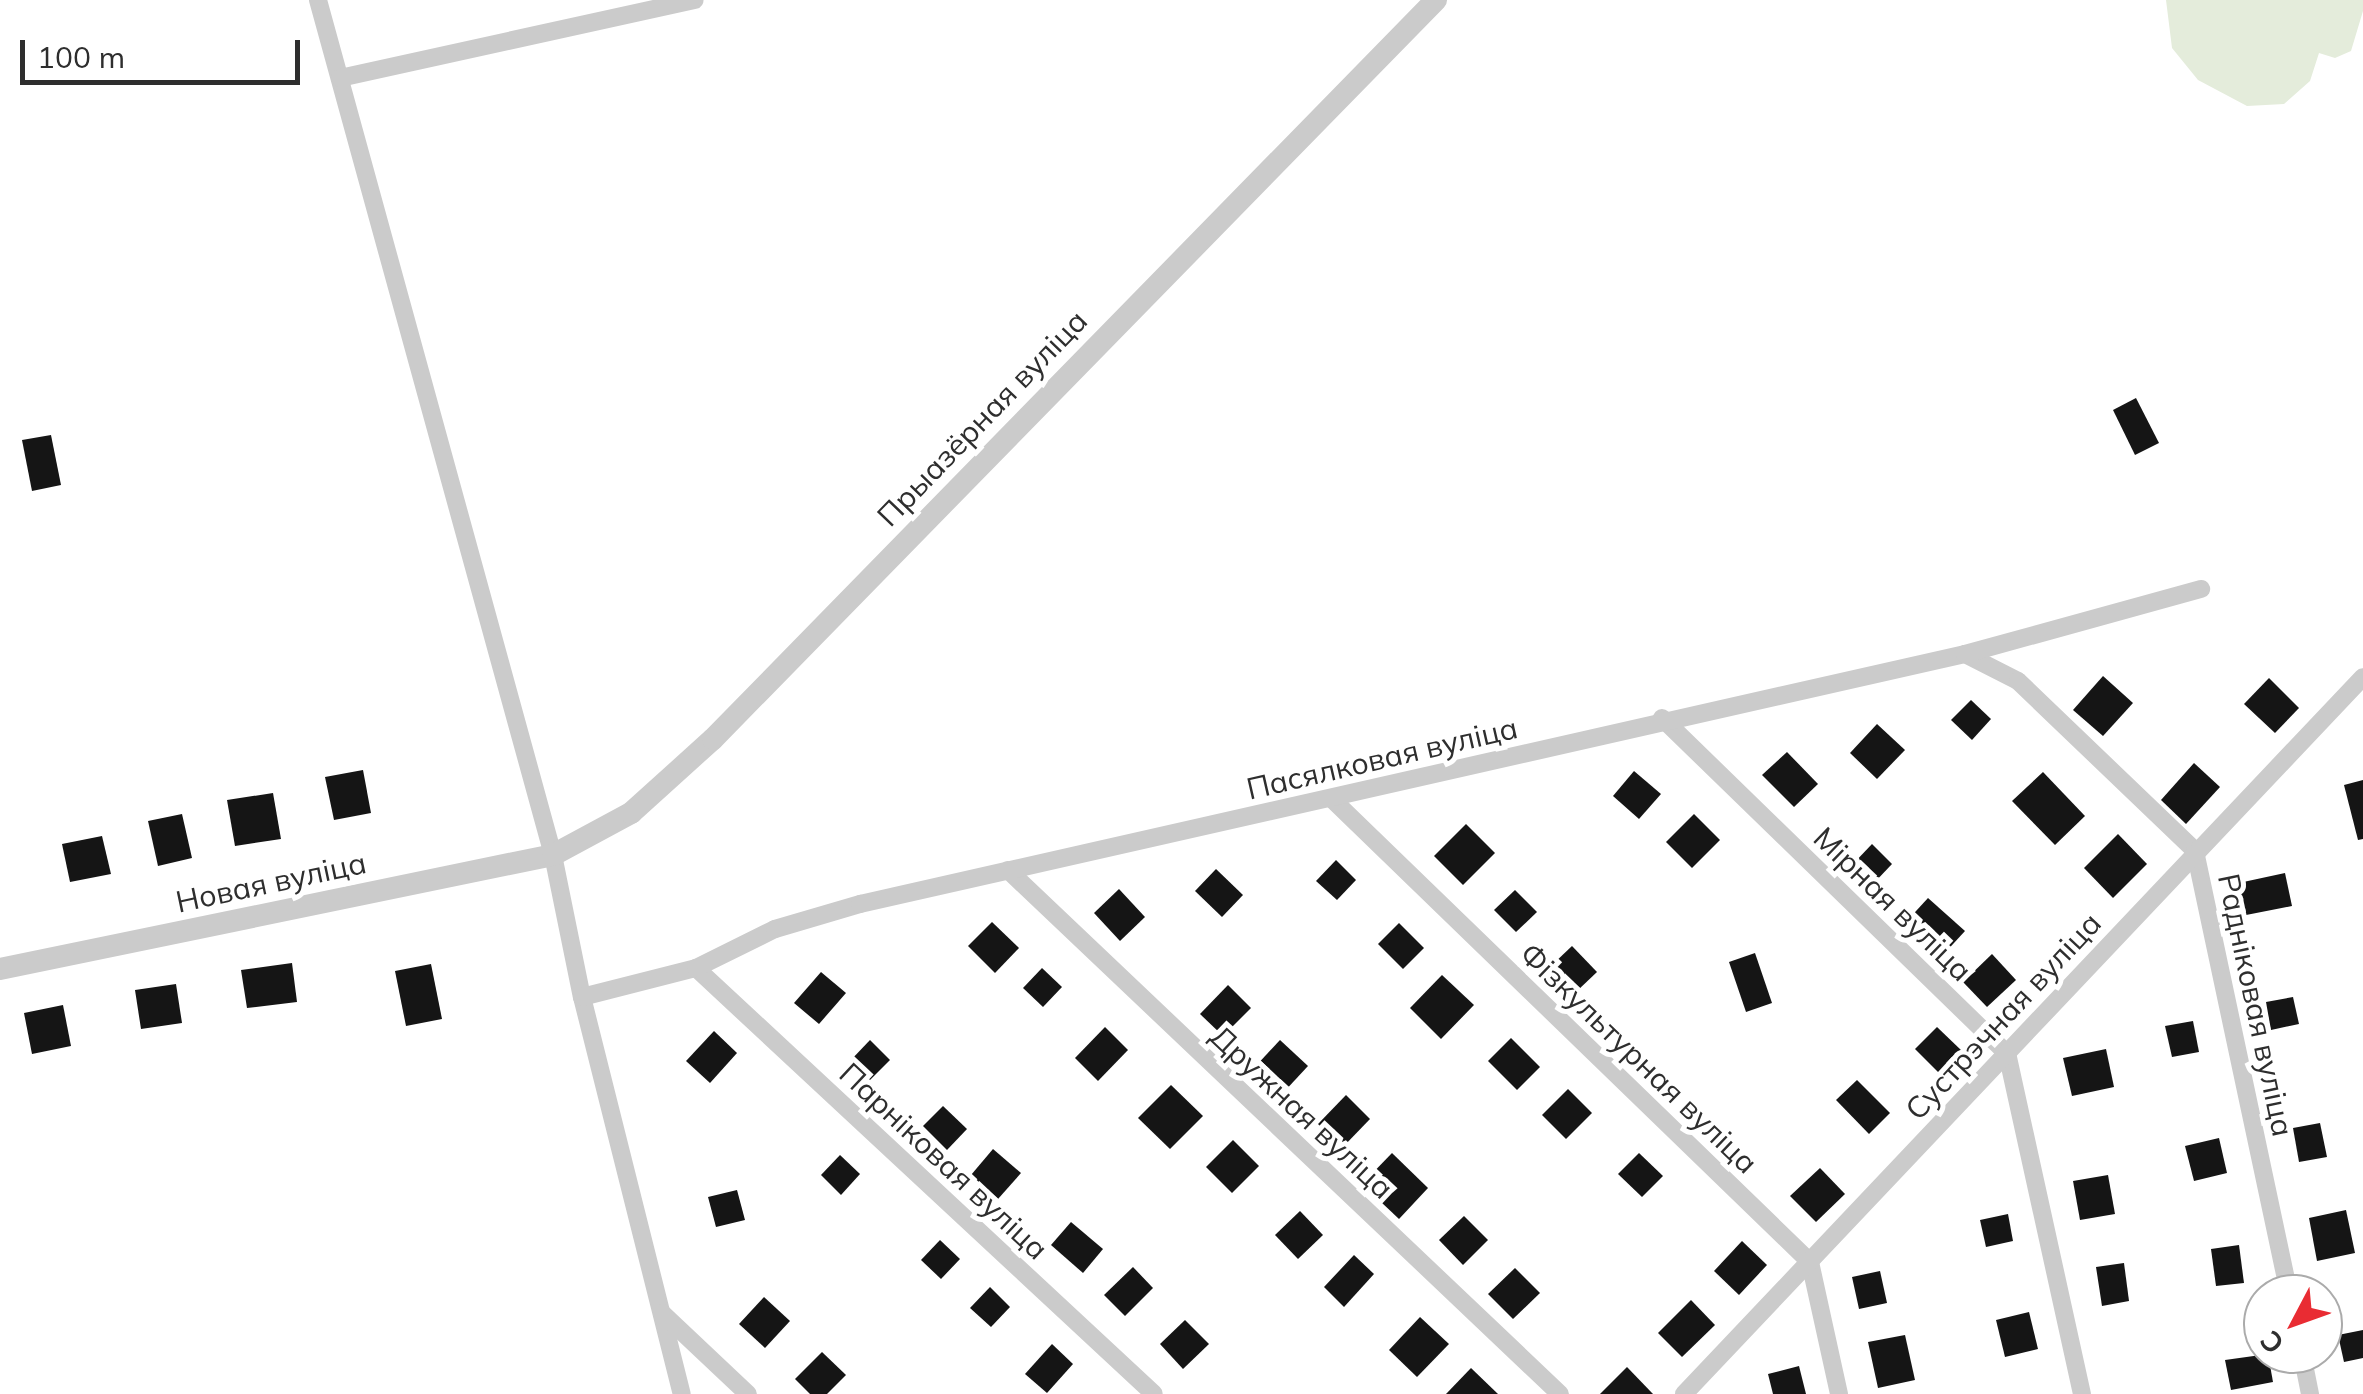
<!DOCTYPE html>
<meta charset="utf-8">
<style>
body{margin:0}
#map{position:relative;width:2363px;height:1394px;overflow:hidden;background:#fff;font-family:Mulish,sans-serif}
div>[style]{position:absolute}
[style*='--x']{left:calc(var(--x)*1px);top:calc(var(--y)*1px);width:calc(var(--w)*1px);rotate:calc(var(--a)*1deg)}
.green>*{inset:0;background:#e4ecdb}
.building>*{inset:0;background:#151515}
.minor>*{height:18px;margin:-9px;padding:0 9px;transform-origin:9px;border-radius:9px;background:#cbcbcb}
.tertiary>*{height:22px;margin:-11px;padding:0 11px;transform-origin:11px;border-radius:11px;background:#cbcbcb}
span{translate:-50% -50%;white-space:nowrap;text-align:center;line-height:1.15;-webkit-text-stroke:10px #fff;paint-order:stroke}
.street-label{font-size:30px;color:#2e2e2e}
.north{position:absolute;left:2243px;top:1274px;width:100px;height:100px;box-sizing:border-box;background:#fff;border:2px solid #ababab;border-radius:50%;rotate:229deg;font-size:28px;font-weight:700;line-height:40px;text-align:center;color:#2e2e2e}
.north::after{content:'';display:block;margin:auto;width:35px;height:45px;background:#e92c33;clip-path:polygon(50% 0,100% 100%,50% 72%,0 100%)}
.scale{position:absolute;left:20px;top:40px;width:280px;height:45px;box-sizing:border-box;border:5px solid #2e2e2e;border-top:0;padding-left:12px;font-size:30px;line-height:35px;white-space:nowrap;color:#2e2e2e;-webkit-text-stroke:8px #fff;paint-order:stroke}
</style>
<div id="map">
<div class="green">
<i style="clip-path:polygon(2166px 0,2363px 0,2363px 11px,2351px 51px,2335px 58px,2319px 53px,2310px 81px,2284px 104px,2247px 106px,2198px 80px,2172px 48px)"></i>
</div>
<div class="building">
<i style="clip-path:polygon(2136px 398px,2159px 443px,2135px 455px,2113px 410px)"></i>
<i style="clip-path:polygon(51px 435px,61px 485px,32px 491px,22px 440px)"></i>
<i style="clip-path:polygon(2103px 676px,2133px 703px,2103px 736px,2073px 710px)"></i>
<i style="clip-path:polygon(2269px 678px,2299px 708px,2275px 733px,2244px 704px)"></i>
<i style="clip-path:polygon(1971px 700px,1991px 719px,1972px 740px,1951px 720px)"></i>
<i style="clip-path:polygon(1877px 724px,1905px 750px,1877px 779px,1850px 753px)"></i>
<i style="clip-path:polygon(1787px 752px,1818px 784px,1794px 807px,1762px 775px)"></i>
<i style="clip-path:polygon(2194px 763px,2220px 787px,2186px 824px,2161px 800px)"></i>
<i style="clip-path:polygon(363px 770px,371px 813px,334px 820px,325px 777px)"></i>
<i style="clip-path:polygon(1634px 771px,1661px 794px,1639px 819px,1613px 796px)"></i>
<i style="clip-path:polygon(2043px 772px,2085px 816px,2055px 845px,2012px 801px)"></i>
<i style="clip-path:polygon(2363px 780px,2363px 839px,2358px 840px,2344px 785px)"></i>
<i style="clip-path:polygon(273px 793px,281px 839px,235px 846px,227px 800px)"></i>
<i style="clip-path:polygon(182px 814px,192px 858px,158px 866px,148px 821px)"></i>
<i style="clip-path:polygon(1694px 814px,1720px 840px,1692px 868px,1666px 842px)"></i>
<i style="clip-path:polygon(1466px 824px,1495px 853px,1463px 885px,1434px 856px)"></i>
<i style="clip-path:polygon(2118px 834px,2147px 864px,2113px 898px,2084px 868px)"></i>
<i style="clip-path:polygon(102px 836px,111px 874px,70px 882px,62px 844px)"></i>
<i style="clip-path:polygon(1872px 844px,1892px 864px,1873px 884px,1852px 865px)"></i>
<i style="clip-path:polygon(1336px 860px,1356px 880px,1337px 900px,1316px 881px)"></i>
<i style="clip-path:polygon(1216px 869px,1243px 895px,1222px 917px,1195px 891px)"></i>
<i style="clip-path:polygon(2285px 873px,2292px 906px,2241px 916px,2234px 884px)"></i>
<i style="clip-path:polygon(1119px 889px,1145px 917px,1120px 941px,1094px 913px)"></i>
<i style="clip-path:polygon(1515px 890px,1537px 912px,1516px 932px,1494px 910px)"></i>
<i style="clip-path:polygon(1928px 898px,1965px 931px,1942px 956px,1905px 923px)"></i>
<i style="clip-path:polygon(992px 922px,1019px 948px,995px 973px,968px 946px)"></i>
<i style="clip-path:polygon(1399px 923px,1424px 948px,1403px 969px,1378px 944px)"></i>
<i style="clip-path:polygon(1572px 946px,1597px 972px,1577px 991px,1552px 965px)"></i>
<i style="clip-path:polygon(1755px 953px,1772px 1003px,1746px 1012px,1729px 962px)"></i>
<i style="clip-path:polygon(1992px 954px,2016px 980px,1987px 1007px,1963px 982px)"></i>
<i style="clip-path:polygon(292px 963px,297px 1002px,247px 1008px,241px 970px)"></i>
<i style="clip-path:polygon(431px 964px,442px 1019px,406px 1026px,395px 971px)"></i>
<i style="clip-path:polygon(1042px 968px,1062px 987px,1043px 1007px,1023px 988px)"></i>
<i style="clip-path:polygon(821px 972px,846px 993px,819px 1024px,794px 1003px)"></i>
<i style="clip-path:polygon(1442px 975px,1474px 1005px,1441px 1039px,1410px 1008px)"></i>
<i style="clip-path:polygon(176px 984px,182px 1023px,141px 1029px,135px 990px)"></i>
<i style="clip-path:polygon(1228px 985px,1251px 1008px,1223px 1036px,1200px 1014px)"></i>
<i style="clip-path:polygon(2293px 997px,2299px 1024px,2271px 1030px,2266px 1002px)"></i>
<i style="clip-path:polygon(63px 1005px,71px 1046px,32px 1054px,24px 1013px)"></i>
<i style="clip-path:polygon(2193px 1021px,2199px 1052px,2172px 1057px,2165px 1026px)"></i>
<i style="clip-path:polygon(1105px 1027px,1128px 1050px,1098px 1081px,1075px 1058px)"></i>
<i style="clip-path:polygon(1937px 1027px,1962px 1051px,1940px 1074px,1915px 1049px)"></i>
<i style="clip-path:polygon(714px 1031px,737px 1053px,710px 1083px,686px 1061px)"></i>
<i style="clip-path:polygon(1511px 1038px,1540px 1067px,1517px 1090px,1488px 1061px)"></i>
<i style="clip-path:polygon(870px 1040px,890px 1060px,870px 1080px,850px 1061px)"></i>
<i style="clip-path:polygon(1280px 1040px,1308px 1066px,1282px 1094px,1254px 1068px)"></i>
<i style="clip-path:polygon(2106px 1049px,2114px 1087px,2072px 1096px,2063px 1058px)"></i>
<i style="clip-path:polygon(1857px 1080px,1890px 1113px,1869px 1134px,1836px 1100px)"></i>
<i style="clip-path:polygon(1171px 1085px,1203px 1116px,1170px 1149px,1138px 1118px)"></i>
<i style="clip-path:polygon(1568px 1089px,1592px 1113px,1566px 1139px,1542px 1115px)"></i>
<i style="clip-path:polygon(1346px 1095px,1370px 1119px,1342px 1148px,1318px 1124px)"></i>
<i style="clip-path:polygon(943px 1106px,967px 1129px,947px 1150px,923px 1126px)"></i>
<i style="clip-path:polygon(2320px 1123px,2327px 1157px,2299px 1162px,2293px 1128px)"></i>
<i style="clip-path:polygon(2219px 1138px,2227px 1173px,2194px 1181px,2185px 1146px)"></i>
<i style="clip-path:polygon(1233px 1140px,1259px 1166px,1232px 1193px,1206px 1167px)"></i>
<i style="clip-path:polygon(993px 1149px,1021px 1173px,998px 1199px,971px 1175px)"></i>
<i style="clip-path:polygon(1392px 1153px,1428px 1188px,1399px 1219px,1362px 1184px)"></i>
<i style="clip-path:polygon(1639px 1153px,1663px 1176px,1642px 1197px,1618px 1174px)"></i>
<i style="clip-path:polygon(840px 1155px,860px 1174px,841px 1195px,821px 1175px)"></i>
<i style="clip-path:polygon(1820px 1168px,1845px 1194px,1816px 1222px,1790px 1196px)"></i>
<i style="clip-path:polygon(2108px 1175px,2115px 1214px,2080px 1220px,2073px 1181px)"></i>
<i style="clip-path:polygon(737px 1190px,745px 1220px,716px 1227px,708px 1197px)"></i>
<i style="clip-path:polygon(2346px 1210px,2355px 1253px,2317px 1261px,2309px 1218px)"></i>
<i style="clip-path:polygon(1300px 1211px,1323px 1235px,1298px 1259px,1275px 1235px)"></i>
<i style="clip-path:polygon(2008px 1214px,2013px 1241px,1986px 1247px,1980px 1220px)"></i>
<i style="clip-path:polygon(1464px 1216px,1488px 1240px,1463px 1265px,1439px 1240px)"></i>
<i style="clip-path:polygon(1071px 1222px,1103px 1249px,1083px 1273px,1051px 1245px)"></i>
<i style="clip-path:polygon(940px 1240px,960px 1259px,941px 1279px,921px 1260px)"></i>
<i style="clip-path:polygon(1742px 1241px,1767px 1265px,1739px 1295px,1714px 1271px)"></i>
<i style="clip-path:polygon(2239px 1245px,2244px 1283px,2216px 1286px,2211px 1249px)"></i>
<i style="clip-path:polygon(1354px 1255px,1374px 1274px,1344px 1307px,1324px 1287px)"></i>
<i style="clip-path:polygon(2124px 1263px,2129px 1301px,2102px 1306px,2096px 1267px)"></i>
<i style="clip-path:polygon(1133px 1267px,1153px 1288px,1125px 1316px,1104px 1295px)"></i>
<i style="clip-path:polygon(1515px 1268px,1540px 1293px,1513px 1319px,1488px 1294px)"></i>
<i style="clip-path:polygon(1880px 1271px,1887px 1303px,1859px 1309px,1852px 1277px)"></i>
<i style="clip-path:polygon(990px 1287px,1010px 1307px,991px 1327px,970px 1308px)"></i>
<i style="clip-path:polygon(764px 1297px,790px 1321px,765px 1348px,739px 1324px)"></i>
<i style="clip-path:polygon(1691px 1300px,1715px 1325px,1682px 1357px,1658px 1333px)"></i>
<i style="clip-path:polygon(2029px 1312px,2038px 1349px,2005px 1357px,1996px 1320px)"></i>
<i style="clip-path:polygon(1420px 1317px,1449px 1344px,1417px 1377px,1389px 1350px)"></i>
<i style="clip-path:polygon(1185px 1320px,1209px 1344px,1183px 1369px,1160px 1344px)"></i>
<i style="clip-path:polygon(2363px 1330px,2363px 1358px,2344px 1362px,2338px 1335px)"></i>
<i style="clip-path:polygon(1905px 1335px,1915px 1380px,1878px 1388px,1868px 1342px)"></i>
<i style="clip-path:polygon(1052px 1344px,1073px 1364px,1047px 1393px,1025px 1374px)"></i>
<i style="clip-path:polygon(822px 1352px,846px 1375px,827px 1394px,810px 1394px,795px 1379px)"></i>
<i style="clip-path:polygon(2268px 1354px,2273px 1382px,2231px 1390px,2225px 1360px)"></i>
<i style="clip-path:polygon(1799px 1366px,1806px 1394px,1773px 1394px,1768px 1374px)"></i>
<i style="clip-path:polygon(1627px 1367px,1653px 1394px,1600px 1394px)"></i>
<i style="clip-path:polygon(1471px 1368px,1498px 1394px,1446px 1394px)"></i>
</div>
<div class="minor">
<i style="--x:318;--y:0;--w:887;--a:74.63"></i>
<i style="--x:553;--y:855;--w:145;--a:78.5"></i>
<i style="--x:582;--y:997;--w:409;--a:75.9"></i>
<i style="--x:340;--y:78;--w:363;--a:-12.4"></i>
<i style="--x:1965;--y:654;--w:59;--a:27"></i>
<i style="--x:2018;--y:681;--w:245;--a:43.8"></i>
<i style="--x:2195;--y:851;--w:453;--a:78"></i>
<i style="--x:1662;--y:718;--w:481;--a:44.2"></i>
<i style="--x:2007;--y:1053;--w:349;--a:77.6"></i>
<i style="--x:1333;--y:800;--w:664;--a:44.08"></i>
<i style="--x:1810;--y:1262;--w:135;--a:77.6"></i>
<i style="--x:1008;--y:870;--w:761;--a:43.51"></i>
<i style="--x:696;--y:968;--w:625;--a:42.93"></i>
<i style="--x:582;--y:997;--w:118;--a:-14.3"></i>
<i style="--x:696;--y:968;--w:88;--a:-26.3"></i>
<i style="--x:775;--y:929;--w:89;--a:-16.4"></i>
<i style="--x:860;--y:904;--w:1133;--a:-12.75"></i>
<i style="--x:1965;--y:654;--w:245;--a:-15.4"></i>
<i style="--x:662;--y:1313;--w:118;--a:43.3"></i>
<i style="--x:2302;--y:1354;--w:41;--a:78.7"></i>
<i style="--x:1684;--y:1394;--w:987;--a:-46.56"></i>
</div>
<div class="tertiary">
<i style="--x:0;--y:969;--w:565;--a:-11.65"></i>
<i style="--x:553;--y:855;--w:89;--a:-28.3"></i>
<i style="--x:631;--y:813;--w:110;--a:-42.1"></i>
<i style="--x:713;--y:739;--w:1034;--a:-45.63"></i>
</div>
<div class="street-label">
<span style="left:982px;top:418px;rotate:-46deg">Прыазёрная вуліца</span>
<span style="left:1382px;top:758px;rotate:-13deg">Пасялковая вуліца</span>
<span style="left:271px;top:882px;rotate:-12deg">Новая вуліца</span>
<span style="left:1893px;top:904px;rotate:44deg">Мірная вуліца</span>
<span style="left:2256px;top:1005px;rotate:78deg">Радніковая вуліца</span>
<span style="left:2003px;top:1016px;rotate:-47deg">Сустрэчная вуліца</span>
<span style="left:1639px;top:1058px;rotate:44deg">Фізкультурная вуліца</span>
<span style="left:1302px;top:1112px;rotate:43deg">Дружная вуліца</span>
<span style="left:944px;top:1161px;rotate:43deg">Парніковая вуліца</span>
</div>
<div class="north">С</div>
<div class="scale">100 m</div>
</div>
